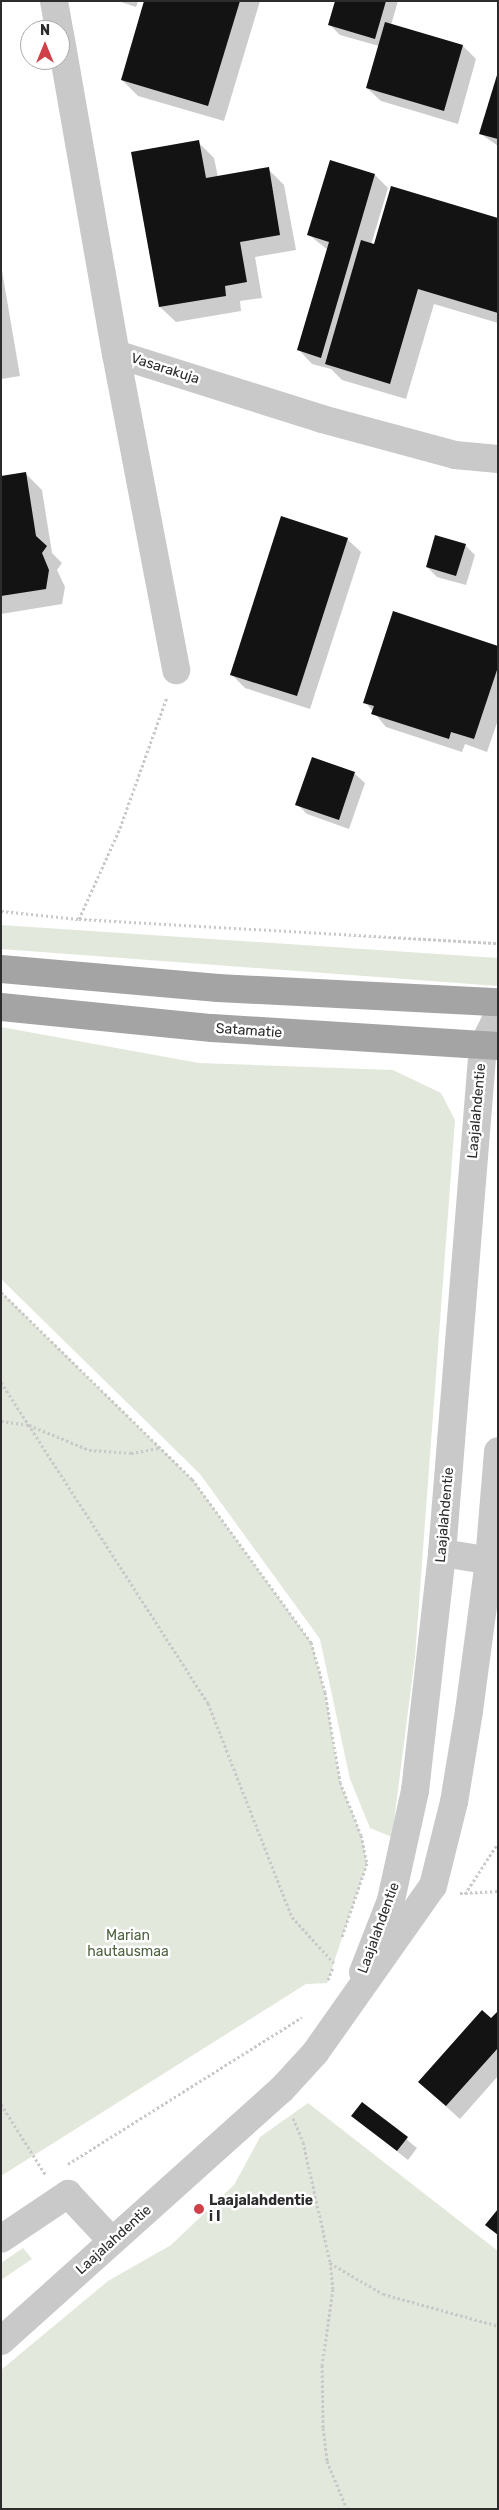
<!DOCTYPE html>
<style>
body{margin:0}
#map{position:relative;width:499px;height:2510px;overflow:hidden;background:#fff;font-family:Rubik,sans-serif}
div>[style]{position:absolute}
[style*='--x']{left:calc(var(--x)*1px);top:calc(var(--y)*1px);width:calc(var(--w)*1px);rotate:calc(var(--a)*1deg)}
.green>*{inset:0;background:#e2e8db}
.shadow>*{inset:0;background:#0003}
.building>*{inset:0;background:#131313}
.path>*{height:3px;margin-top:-1.5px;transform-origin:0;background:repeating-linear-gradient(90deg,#c9c9c9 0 2.5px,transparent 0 5px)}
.minor>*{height:28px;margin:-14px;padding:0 14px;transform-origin:14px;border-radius:14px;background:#c9c9c9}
.major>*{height:28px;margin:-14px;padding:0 14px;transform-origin:14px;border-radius:14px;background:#a4a4a4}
.dots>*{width:14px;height:14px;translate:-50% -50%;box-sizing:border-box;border:2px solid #fff;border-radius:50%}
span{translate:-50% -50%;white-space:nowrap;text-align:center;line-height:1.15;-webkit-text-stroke:5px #fff;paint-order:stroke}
.street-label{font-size:14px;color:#2c2c2c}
.park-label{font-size:14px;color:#4f623f}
.poi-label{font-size:14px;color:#2c2c2c;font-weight:700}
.left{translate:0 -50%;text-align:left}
.frame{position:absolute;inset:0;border:2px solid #2c2c2c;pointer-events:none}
.north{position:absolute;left:20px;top:20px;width:50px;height:50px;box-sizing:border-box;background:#fff;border:1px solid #ababab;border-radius:50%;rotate:0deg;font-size:14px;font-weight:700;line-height:20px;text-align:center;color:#2c2c2c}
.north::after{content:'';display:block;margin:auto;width:18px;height:22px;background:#d14048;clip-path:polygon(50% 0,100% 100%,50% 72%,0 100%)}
</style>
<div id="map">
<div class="green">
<i style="clip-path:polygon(1px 925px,498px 958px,498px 986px,1px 949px)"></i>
<i style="clip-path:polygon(1px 1027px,199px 1063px,393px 1070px,441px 1093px,455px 1120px,415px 1657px,392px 1837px,370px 1828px,350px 1779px,320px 1639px,200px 1474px,1px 1279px)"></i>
<i style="clip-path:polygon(1px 1292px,192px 1479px,311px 1642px,325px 1692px,340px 1782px,361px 1835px,367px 1863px,327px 1983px,306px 1984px,1px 2176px)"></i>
<i style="clip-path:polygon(308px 2103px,498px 2251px,498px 2509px,1px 2509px,1px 2370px,108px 2281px,171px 2245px,234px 2185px,260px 2137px)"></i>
<i style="clip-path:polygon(23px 2248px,32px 2259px,1px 2280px,1px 2263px)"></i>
</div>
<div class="shadow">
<i style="clip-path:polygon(118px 1px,138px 1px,136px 7px)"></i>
<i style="clip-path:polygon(146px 1px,260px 1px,224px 121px,138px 96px,122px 80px)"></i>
<i style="clip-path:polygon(337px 1px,398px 1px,391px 25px,463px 46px,476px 59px,458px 124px,381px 101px,367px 88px,379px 46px,340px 35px,330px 25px)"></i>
<i style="clip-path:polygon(498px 78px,498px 146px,481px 134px)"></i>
<i style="clip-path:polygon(198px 142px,214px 158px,218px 177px,268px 169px,284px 185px,296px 250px,255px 257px,262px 298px,240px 301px,241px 311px,176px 322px,160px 307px)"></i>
<i style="clip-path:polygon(375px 175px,388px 188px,371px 245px,498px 219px,498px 323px,434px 304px,406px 399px,342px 380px,331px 369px,312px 364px,299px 350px,328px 250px,309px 235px)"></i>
<i style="clip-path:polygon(1px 265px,20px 376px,1px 379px)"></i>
<i style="clip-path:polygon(26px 474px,42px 490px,52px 553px,62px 563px,57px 570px,65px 587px,62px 604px,1px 614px,1px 478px)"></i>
<i style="clip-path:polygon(347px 539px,361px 552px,310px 709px,245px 688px,232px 675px)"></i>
<i style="clip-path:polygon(465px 545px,475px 555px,466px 585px,437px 577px,427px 567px)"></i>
<i style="clip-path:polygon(498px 647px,498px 720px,487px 752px,465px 744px,462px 752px,386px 727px,365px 702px)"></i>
<i style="clip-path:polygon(312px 759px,355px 774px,365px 783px,349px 829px,307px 814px,297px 804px)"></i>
<i style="clip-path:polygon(498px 2013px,498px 2076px,460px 2119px,433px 2095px)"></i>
<i style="clip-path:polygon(362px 2103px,417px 2148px,408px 2160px,352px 2116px)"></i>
</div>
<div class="building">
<i style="clip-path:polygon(144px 1px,240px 1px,208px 106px,121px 80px)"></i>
<i style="clip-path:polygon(335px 1px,386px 1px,375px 39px,328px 25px)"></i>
<i style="clip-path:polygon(385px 22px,463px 45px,444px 111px,366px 88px)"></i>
<i style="clip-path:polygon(497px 75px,498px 75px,498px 139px,479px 134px)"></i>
<i style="clip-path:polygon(199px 140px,206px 178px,269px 167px,280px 235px,240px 242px,247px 282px,225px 286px,226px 296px,159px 307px,131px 152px)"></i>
<i style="clip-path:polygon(330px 160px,375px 174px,321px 358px,297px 350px,329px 242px,307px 235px)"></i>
<i style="clip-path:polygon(391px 186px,498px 218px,498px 313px,418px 289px,390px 384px,325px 364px,361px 240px,374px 244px)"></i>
<i style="clip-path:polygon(26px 472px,36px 536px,47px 546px,42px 553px,49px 570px,46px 589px,1px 596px,1px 476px)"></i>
<i style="clip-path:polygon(281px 516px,348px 538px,297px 696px,230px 675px)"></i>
<i style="clip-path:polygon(435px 535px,466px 544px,456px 576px,426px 567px)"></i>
<i style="clip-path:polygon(393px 611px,498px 646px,498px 667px,474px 739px,451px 732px,449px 739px,371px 714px,374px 706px,363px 703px)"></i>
<i style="clip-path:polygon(312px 757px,355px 772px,339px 820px,295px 805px)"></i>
<i style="clip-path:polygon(482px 2010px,491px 2018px,498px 2011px,498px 2048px,446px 2106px,418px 2082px)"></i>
<i style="clip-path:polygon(362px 2102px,408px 2137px,397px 2151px,351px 2116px)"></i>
<i style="clip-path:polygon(498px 2209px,498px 2235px,485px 2225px)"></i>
</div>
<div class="path">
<i style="--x:1;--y:911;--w:78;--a:5.9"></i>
<i style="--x:79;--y:919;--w:420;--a:3.3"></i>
<i style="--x:79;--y:919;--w:100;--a:-65.7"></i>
<i style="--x:120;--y:828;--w:139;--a:-70.3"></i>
<i style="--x:1;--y:1292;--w:267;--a:44.4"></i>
<i style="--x:192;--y:1479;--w:202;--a:53.9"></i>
<i style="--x:311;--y:1642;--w:52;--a:74.4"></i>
<i style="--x:325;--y:1692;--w:91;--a:80.5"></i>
<i style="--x:340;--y:1782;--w:57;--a:68.4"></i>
<i style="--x:361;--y:1835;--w:29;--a:78"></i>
<i style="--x:367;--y:1863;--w:78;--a:108.7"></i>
<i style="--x:1;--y:1382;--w:382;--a:57.2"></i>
<i style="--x:208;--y:1703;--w:230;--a:68.6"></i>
<i style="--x:292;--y:1917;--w:62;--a:47.6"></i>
<i style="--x:1;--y:1421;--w:28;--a:8"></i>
<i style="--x:29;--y:1425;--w:65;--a:22.6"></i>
<i style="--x:89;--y:1450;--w:42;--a:4.1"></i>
<i style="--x:131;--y:1453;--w:29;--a:-10"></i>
<i style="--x:460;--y:1893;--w:38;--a:-3"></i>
<i style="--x:465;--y:1894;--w:61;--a:-57.1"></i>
<i style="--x:328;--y:1980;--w:14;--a:-69"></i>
<i style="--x:1;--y:2104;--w:83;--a:57.8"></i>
<i style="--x:293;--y:2118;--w:26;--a:67"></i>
<i style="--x:303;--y:2142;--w:123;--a:77.3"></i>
<i style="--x:330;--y:2262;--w:27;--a:84"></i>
<i style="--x:333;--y:2289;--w:77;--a:98.2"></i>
<i style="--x:322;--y:2365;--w:63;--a:89.1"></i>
<i style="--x:323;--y:2428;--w:33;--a:83"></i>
<i style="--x:327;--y:2461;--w:52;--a:67.4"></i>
<i style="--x:68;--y:2164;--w:276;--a:-32.1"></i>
<i style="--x:330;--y:2263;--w:61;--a:30.3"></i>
<i style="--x:383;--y:2294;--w:119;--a:15.5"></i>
</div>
<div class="minor">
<i style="--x:54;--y:1;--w:29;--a:80"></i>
<i style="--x:60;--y:34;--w:325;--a:80.1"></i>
<i style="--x:116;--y:354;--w:216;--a:17.5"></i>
<i style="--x:322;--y:419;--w:138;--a:15.1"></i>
<i style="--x:455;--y:455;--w:43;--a:5.3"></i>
<i style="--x:116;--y:354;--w:322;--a:79.2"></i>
<i style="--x:442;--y:1553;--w:57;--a:9.1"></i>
<i style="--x:363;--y:1972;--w:77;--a:-68.7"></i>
<i style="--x:391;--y:1900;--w:112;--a:-77.6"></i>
<i style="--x:415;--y:1791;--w:240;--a:-83.5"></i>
<i style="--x:442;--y:1553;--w:509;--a:-85.38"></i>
<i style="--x:483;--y:1046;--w:34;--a:-64"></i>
<i style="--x:1;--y:2239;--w:81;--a:-33.9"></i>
<i style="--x:68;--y:2194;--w:64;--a:46.9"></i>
<i style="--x:1;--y:2341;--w:377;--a:-41.9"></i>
<i style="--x:282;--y:2089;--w:49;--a:-47.5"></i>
<i style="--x:315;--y:2053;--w:204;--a:-54.8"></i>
<i style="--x:433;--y:1886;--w:87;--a:-76"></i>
<i style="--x:454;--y:1802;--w:92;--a:-80.6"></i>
<i style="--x:469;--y:1711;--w:151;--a:-82.4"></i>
<i style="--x:489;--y:1561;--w:110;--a:-85.3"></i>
</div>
<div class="major">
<i style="--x:1;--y:969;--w:218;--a:5"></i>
<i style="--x:218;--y:988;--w:280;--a:2.9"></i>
<i style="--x:1;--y:1007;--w:212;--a:5.7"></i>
<i style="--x:212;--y:1028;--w:287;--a:3.6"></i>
</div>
<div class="dots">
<i style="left:199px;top:2209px;background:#d14048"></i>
</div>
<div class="street-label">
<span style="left:165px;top:369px;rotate:18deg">Vasarakuja</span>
<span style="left:249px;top:1031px;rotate:4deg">Satamatie</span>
<span style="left:477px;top:1111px;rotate:-85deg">Laajalahdentie</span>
<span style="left:445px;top:1515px;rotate:-85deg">Laajalahdentie</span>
<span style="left:379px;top:1928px;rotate:-70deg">Laajalahdentie</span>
<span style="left:114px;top:2240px;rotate:-42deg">Laajalahdentie</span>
</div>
<div class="park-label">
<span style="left:128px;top:1944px">Marian<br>hautausmaa</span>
</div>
<div class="poi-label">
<span class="left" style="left:209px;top:2209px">Laajalahdentie<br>i I</span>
</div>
<div class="frame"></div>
<div class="north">N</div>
</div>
